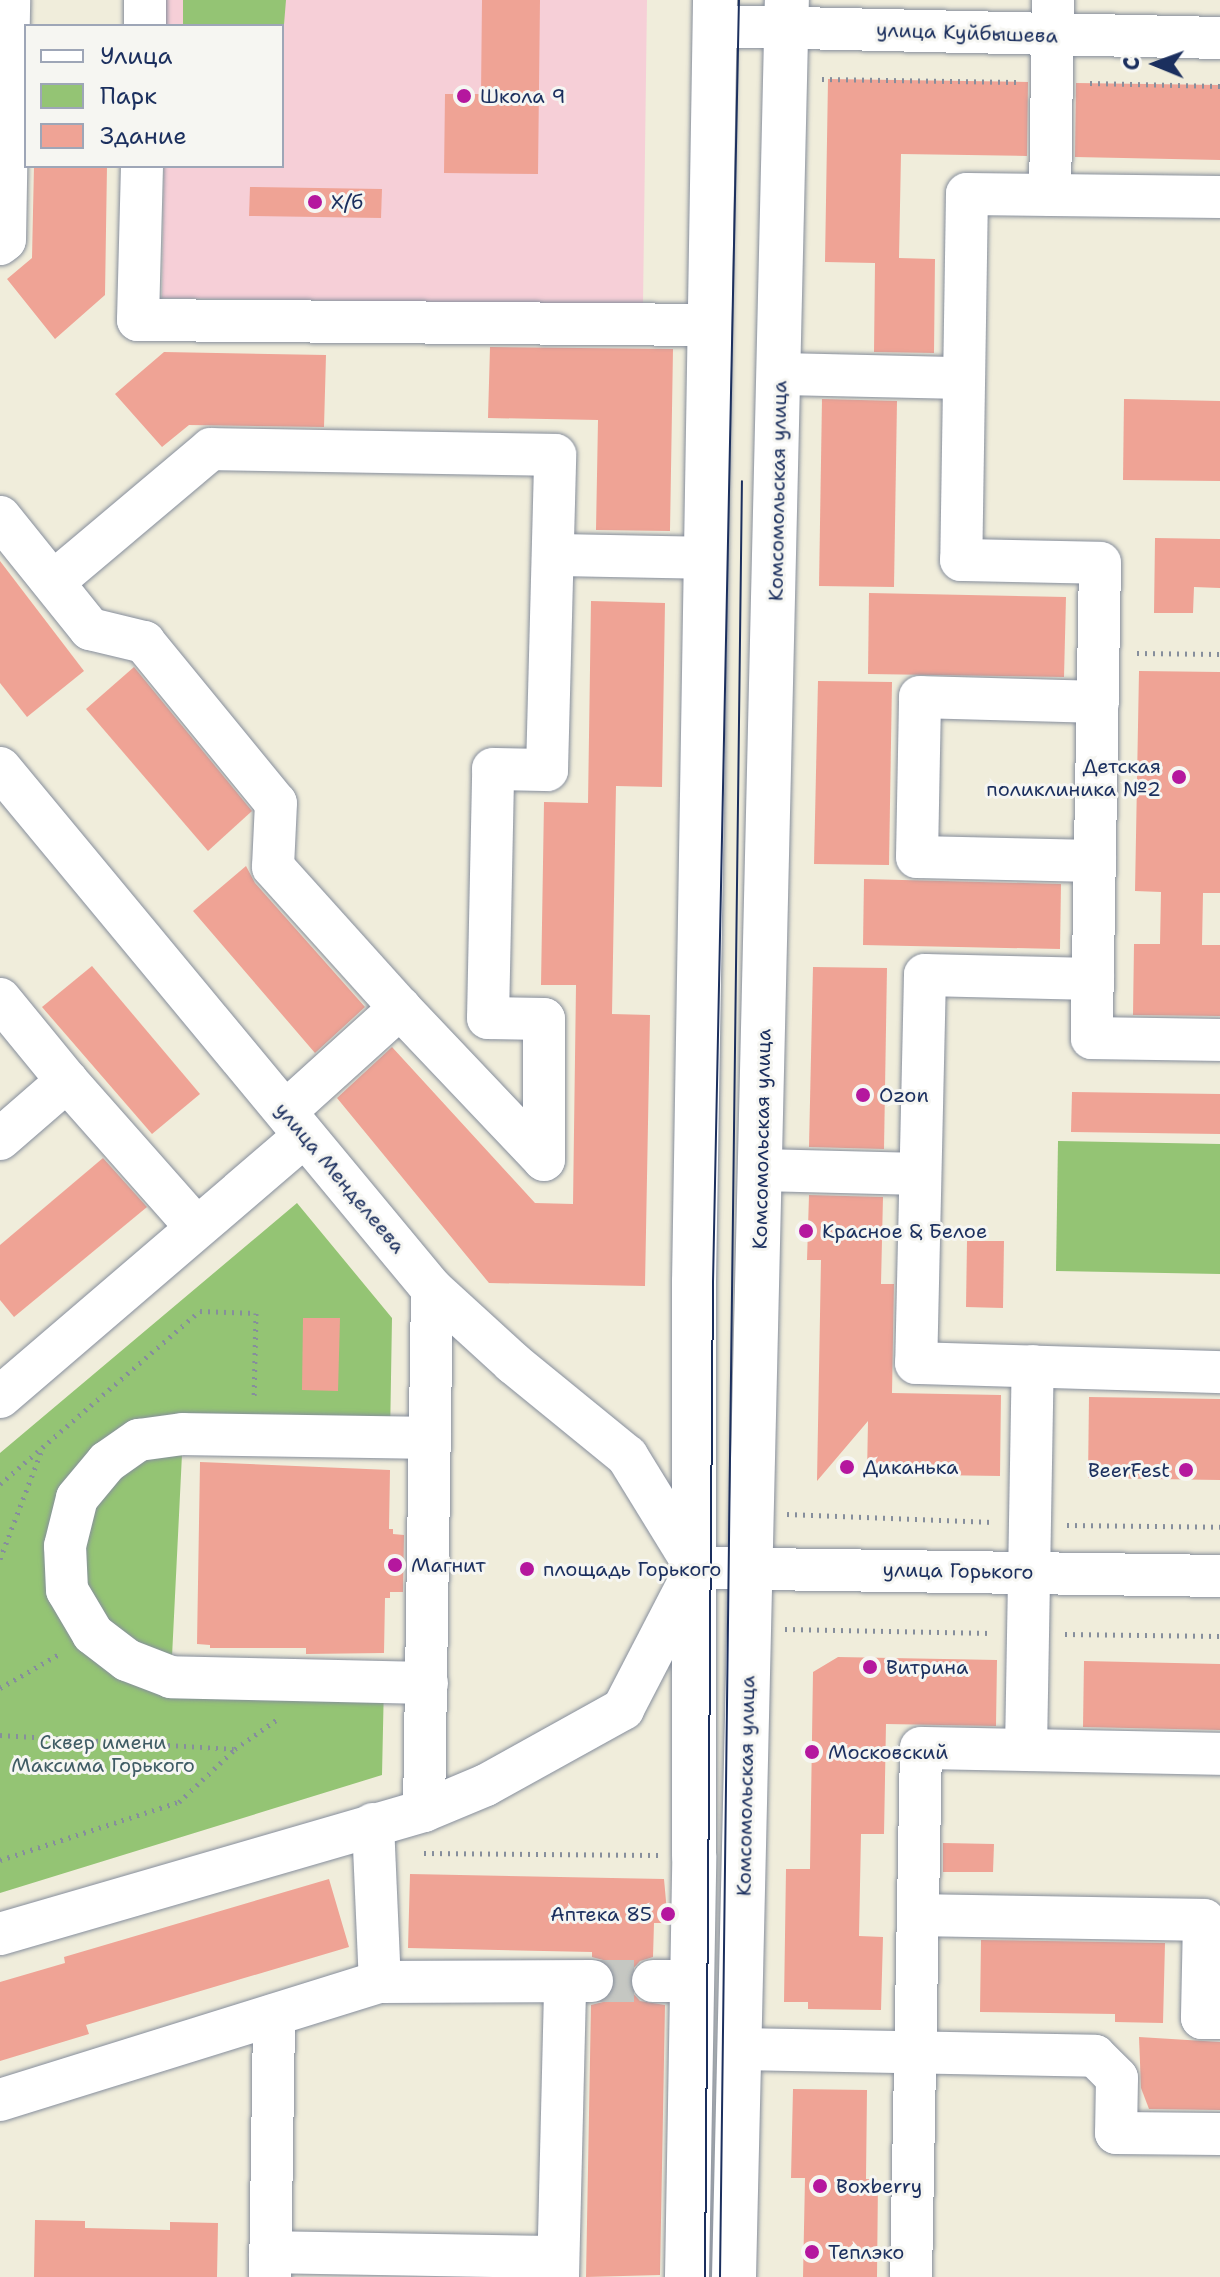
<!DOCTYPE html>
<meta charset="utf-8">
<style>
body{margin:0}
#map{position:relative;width:1220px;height:2277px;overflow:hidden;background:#f0eddb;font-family:"Shantell Sans",sans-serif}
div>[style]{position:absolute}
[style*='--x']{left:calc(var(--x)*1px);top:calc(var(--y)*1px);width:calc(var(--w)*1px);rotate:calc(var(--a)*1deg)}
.built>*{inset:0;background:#f6cfd7}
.green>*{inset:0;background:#94c474}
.building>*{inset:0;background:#efa395}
.minor-tunnel>*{height:42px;margin-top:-21px;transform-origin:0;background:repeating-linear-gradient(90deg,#c5c7c2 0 42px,transparent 0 63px)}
.path>*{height:5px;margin-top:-2.5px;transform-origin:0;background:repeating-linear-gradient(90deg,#868e9c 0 2px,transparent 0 8px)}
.roads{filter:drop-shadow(0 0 2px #868e9c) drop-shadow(0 0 2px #868e9c)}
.minor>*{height:42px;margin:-21px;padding:0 21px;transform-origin:21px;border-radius:21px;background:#fff}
.major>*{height:44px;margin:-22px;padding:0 22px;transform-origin:22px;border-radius:22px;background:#fff}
.tram>*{height:2px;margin:-1px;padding:0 1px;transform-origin:1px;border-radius:1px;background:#1b2f5e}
.dots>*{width:22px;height:22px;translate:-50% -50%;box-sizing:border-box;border:4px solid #f6f6f2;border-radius:50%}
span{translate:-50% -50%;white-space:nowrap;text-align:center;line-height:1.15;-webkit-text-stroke:6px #f6f6f2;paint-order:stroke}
.street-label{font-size:20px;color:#1b2f5e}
.poi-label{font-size:20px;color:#1b2f5e}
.left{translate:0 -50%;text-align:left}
.right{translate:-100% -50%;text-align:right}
.park-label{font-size:20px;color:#3f5c65}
.legend{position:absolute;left:24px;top:24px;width:260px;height:144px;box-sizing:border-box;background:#f6f6f2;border:2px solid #9ea6b7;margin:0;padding:10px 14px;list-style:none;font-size:24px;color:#1b2f5e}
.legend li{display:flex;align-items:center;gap:16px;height:40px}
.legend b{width:40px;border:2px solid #9ea6b7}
.north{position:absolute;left:1116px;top:24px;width:80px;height:80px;-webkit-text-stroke:6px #f6f6f2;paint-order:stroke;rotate:271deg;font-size:22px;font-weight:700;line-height:32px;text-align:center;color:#1b2f5e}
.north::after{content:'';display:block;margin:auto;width:28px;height:36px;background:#1b2f5e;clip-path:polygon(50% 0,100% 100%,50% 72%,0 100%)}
</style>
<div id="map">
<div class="built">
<i style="clip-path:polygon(166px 0,647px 0,643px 305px,162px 298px,164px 166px,282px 166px,282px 26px,166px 26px)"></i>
</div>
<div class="green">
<i style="clip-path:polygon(183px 0,286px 0,282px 49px,282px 26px,183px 26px)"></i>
<i style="clip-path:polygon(1058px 1141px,1220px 1144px,1220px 1274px,1056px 1271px)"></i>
<i style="clip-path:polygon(297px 1203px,392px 1318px,390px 1438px,183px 1434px,171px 1677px,384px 1682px,382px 1775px,0 1893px,0 1453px)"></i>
</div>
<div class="building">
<i style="clip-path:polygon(482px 0,540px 0,538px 174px,444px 173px,445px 94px,481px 94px)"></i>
<i style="clip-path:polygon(828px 79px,1028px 82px,1027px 156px,901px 154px,899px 258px,935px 259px,934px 353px,874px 352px,875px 263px,825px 262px)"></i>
<i style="clip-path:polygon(1076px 83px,1220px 85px,1220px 160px,1075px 157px)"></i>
<i style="clip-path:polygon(34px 166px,107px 166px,105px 295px,55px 339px,7px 279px,32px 258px)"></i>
<i style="clip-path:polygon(250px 187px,382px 189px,381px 218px,249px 216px)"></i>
<i style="clip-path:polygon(490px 347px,673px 349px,670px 531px,596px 530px,598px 420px,488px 418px)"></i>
<i style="clip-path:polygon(164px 352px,326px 355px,324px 427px,189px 425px,162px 447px,115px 394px)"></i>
<i style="clip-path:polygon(822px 399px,897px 401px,894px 587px,819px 586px)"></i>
<i style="clip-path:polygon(1124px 399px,1220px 401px,1220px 481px,1123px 480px)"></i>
<i style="clip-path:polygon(1155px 538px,1220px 539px,1220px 588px,1194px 587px,1193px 613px,1154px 613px)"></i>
<i style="clip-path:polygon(0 561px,84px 671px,27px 717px,0 683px)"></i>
<i style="clip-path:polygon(869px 593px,1066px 597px,1064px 677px,868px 674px)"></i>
<i style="clip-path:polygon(591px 601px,665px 603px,662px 787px,616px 786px,612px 1014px,650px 1015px,645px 1286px,489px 1283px,337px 1098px,392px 1047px,535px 1203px,573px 1204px,576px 985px,541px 985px,544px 802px,588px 803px)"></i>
<i style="clip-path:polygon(134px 667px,252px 811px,208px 851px,86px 709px)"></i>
<i style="clip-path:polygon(1139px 671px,1220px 672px,1220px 893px,1203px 893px,1202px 945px,1220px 945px,1220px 1016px,1133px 1015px,1134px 944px,1160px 944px,1161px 892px,1135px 891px)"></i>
<i style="clip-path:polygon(818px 681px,892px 682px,889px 865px,814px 864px)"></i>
<i style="clip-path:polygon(246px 866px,255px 883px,365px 1007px,315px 1053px,193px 911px)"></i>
<i style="clip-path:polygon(864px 879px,1061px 884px,1060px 949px,863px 945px)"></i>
<i style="clip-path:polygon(92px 966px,200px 1094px,152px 1134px,42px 1007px)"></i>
<i style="clip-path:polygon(813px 967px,887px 968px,884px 1149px,809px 1147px)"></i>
<i style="clip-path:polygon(1072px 1092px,1220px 1094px,1220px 1134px,1071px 1132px)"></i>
<i style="clip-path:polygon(103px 1158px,147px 1207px,14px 1317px,0 1300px,0 1245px)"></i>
<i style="clip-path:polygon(809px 1195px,883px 1197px,881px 1284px,894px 1284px,892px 1393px,1001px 1395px,1000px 1476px,867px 1474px,868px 1421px,817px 1481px,821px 1260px,807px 1260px)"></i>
<i style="clip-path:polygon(967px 1241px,1004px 1241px,1003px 1308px,966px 1307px)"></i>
<i style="clip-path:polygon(303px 1318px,340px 1318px,338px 1391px,302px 1390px)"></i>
<i style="clip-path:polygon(1089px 1397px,1220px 1399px,1220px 1480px,1088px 1478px)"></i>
<i style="clip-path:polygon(200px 1462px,390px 1470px,389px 1529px,393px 1529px,393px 1534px,404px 1535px,403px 1592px,390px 1592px,390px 1598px,385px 1598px,384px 1653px,306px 1654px,306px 1648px,210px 1648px,210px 1645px,197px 1644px)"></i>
<i style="clip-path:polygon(838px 1657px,997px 1660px,996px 1726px,886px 1724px,884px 1834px,861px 1834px,859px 1936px,883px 1937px,881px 2010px,808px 2009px,808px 2002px,784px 2002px,786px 1869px,810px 1869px,813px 1672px)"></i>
<i style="clip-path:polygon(1084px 1661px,1220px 1664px,1220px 1730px,1083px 1727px)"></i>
<i style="clip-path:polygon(943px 1843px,994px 1844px,993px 1872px,943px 1872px)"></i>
<i style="clip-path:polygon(410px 1874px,664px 1879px,668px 1923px,654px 1923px,653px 1957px,640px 1961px,632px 1970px,629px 1980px,632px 1992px,640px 2001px,665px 2005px,660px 2275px,586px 2277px,591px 2005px,603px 2002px,613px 1992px,616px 1980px,612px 1968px,603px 1960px,592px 1957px,592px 1952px,408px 1948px)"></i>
<i style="clip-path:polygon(329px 1879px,349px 1947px,86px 2025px,89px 2034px,0 2061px,0 1982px,65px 1963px,64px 1957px)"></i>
<i style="clip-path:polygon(981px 1940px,1165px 1943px,1163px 2023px,1115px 2022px,1115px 2014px,980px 2012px)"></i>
<i style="clip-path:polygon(1139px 2037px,1220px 2042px,1220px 2110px,1149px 2109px,1141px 2088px)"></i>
<i style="clip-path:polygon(793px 2089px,867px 2090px,866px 2179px,878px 2180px,877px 2277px,803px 2277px,805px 2178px,791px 2178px)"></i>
<i style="clip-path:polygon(35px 2220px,85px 2221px,85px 2228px,170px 2230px,170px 2222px,218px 2223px,217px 2277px,34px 2277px)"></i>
</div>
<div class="minor-tunnel">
<i style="--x:592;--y:1981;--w:61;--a:0"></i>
</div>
<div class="path">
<i style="--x:822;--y:79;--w:194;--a:0.9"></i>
<i style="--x:1090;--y:83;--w:130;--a:1.3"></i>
<i style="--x:1137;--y:653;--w:83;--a:0.7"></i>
<i style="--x:0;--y:1484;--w:264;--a:-40.9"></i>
<i style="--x:200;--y:1311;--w:56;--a:2"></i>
<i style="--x:256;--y:1313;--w:85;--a:91.3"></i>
<i style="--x:787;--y:1514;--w:206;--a:2.2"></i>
<i style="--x:1067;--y:1525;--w:153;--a:0.7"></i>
<i style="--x:0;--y:1559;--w:120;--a:-69"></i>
<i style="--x:785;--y:1629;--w:206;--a:1.1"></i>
<i style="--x:1065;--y:1634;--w:155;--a:0.7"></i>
<i style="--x:0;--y:1688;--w:70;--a:-29.8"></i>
<i style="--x:0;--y:1735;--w:234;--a:3.4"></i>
<i style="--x:424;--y:1853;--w:234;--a:0.5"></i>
<i style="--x:0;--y:1860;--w:188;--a:-18"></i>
<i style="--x:179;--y:1802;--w:77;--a:-43.4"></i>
<i style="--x:235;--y:1749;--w:54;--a:-35.2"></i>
</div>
<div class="roads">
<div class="minor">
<i style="--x:145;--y:26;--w:26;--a:-90"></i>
<i style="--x:714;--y:26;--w:506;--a:1.36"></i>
<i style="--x:142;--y:166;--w:154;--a:91.5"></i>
<i style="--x:138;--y:320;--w:572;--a:0.5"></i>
<i style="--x:1050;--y:195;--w:195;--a:-89.1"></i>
<i style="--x:1220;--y:197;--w:253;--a:-179.3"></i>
<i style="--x:967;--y:194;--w:366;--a:90.9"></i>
<i style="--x:961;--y:560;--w:139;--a:1.2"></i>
<i style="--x:1100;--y:563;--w:475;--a:91"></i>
<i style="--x:1092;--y:1038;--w:128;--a:0.9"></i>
<i style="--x:0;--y:244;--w:6;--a:-39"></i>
<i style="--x:5;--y:240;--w:240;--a:-89"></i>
<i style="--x:781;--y:374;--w:183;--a:1.3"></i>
<i style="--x:0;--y:517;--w:144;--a:51.2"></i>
<i style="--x:90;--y:629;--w:56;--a:13.5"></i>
<i style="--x:144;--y:642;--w:208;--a:50.7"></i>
<i style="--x:276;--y:803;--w:64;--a:92.7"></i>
<i style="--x:273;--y:867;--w:190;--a:48"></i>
<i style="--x:400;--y:1008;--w:209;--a:46.5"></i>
<i style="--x:544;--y:1160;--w:141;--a:-90"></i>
<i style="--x:544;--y:1019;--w:56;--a:-179"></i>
<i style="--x:488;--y:1018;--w:249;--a:-88.8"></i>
<i style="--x:493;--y:769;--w:54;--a:1.1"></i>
<i style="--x:547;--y:770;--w:315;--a:-88.5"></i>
<i style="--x:555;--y:455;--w:344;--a:-179"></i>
<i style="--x:211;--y:449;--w:205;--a:139.9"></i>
<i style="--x:553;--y:555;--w:153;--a:1.1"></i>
<i style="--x:0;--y:768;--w:677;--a:50.34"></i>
<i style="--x:432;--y:1289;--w:110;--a:42.4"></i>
<i style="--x:513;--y:1363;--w:147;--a:39.2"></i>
<i style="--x:627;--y:1456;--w:132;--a:58.4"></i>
<i style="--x:1095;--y:861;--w:178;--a:-178.7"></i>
<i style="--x:917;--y:857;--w:160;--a:-88.9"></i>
<i style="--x:920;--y:697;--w:178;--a:1.6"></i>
<i style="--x:1093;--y:979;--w:168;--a:-178.6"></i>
<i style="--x:925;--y:975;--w:388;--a:91.3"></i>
<i style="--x:916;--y:1363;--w:304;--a:1.7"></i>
<i style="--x:0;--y:999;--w:106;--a:50.7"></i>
<i style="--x:67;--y:1081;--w:195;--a:48.5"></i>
<i style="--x:286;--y:1111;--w:154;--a:-42.1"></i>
<i style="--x:0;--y:1139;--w:89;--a:-40.9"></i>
<i style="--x:761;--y:1170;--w:159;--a:1.4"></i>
<i style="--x:0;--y:1397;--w:401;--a:-40.6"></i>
<i style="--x:696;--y:1568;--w:524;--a:0.87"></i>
<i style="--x:427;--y:1683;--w:256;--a:-178.7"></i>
<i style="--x:171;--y:1677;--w:47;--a:-158.9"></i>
<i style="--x:127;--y:1660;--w:43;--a:-142.6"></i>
<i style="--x:93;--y:1634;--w:51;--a:-120.6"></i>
<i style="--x:67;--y:1590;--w:44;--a:-92.6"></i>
<i style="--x:65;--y:1546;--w:49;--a:-76"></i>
<i style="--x:77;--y:1498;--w:47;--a:-50.2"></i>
<i style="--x:107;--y:1462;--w:39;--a:-35"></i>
<i style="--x:139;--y:1440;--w:44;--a:-7.8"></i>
<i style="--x:183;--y:1434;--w:247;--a:0.9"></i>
<i style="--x:1026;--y:1750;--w:384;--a:-89"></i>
<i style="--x:424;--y:1811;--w:522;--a:-89.12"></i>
<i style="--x:373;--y:1824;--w:158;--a:87.5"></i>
<i style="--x:919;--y:1915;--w:285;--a:1"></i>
<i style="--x:1204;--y:1920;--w:98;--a:91.2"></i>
<i style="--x:1202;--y:2018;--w:18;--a:0"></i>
<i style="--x:0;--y:1934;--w:441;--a:-16.2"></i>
<i style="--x:424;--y:1811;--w:67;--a:-22.8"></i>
<i style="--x:486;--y:1785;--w:157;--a:-29"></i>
<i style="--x:623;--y:1709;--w:159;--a:-62.6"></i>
<i style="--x:653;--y:1981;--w:39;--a:0"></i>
<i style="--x:739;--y:2049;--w:356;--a:1.1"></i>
<i style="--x:1095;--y:2056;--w:31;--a:45"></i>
<i style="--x:1117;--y:2078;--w:55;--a:91"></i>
<i style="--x:1116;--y:2133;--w:104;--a:0.6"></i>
<i style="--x:0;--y:2100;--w:398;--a:-17.3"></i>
<i style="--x:380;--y:1982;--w:212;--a:-0.3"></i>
<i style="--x:270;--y:2252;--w:288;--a:1"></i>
<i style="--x:270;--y:2277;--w:262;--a:-89.1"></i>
<i style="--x:558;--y:2277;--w:295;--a:-88.6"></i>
<i style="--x:911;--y:2277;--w:529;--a:-88.92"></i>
<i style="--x:921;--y:1748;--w:299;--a:1.1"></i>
</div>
<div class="major">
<i style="--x:687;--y:2277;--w:421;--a:-89"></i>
<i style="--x:694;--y:1856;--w:574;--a:-90"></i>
<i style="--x:694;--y:1282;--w:1282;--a:-89.06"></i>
<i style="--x:734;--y:2277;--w:2278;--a:-88.67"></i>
</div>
</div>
<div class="tram">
<i style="--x:705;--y:2277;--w:995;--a:-89.54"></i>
<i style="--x:713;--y:1282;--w:1282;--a:-88.84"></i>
<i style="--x:720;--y:2277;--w:1796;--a:-89.3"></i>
</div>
<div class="dots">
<i style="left:464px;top:96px;background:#b5179e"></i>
<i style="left:315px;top:202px;background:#b5179e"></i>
<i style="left:1179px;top:777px;background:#b5179e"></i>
<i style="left:863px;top:1095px;background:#b5179e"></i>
<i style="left:806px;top:1231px;background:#b5179e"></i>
<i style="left:847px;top:1467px;background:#b5179e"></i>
<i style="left:1186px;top:1470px;background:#b5179e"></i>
<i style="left:395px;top:1565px;background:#b5179e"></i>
<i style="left:527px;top:1569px;background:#b5179e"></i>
<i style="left:870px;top:1667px;background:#b5179e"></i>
<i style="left:812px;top:1752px;background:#b5179e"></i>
<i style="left:668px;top:1914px;background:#b5179e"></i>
<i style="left:820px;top:2186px;background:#b5179e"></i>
<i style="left:812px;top:2252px;background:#b5179e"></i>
</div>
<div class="street-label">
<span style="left:967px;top:33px;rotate:2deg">улица Куйбышева</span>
<span style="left:778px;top:491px;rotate:-89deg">Комсомольская улица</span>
<span style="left:762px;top:1139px;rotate:-89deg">Комсомольская улица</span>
<span style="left:340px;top:1178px;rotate:50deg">улица Менделеева</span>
<span style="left:958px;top:1571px;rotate:1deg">улица Горького</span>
<span style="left:746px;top:1786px;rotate:-89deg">Комсомольская улица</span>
</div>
<div class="poi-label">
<span class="left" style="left:480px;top:96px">Школа 9</span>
<span class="left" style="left:331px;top:202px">Х/б</span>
<span class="right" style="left:1161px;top:778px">Детская<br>поликлиника №2</span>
<span class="left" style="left:879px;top:1095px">Ozon</span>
<span class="left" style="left:822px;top:1231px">Красное &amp; Белое</span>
<span class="left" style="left:863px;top:1467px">Диканька</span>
<span class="right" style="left:1170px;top:1470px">BeerFest</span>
<span class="left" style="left:411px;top:1565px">Магнит</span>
<span class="left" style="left:543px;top:1569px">площадь Горького</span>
<span class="left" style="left:886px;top:1667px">Витрина</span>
<span class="left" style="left:828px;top:1752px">Московский</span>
<span class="right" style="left:652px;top:1914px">Аптека 85</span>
<span class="left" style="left:836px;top:2186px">Boxberry</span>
<span class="left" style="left:828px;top:2252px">Теплэко</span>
</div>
<div class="park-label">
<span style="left:103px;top:1754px">Сквер имени<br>Максима Горького</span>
</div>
<ul class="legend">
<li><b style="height:10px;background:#fff"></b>Улица</li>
<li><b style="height:22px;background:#94c474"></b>Парк</li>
<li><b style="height:22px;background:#efa395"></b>Здание</li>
</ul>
<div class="north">С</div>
</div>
